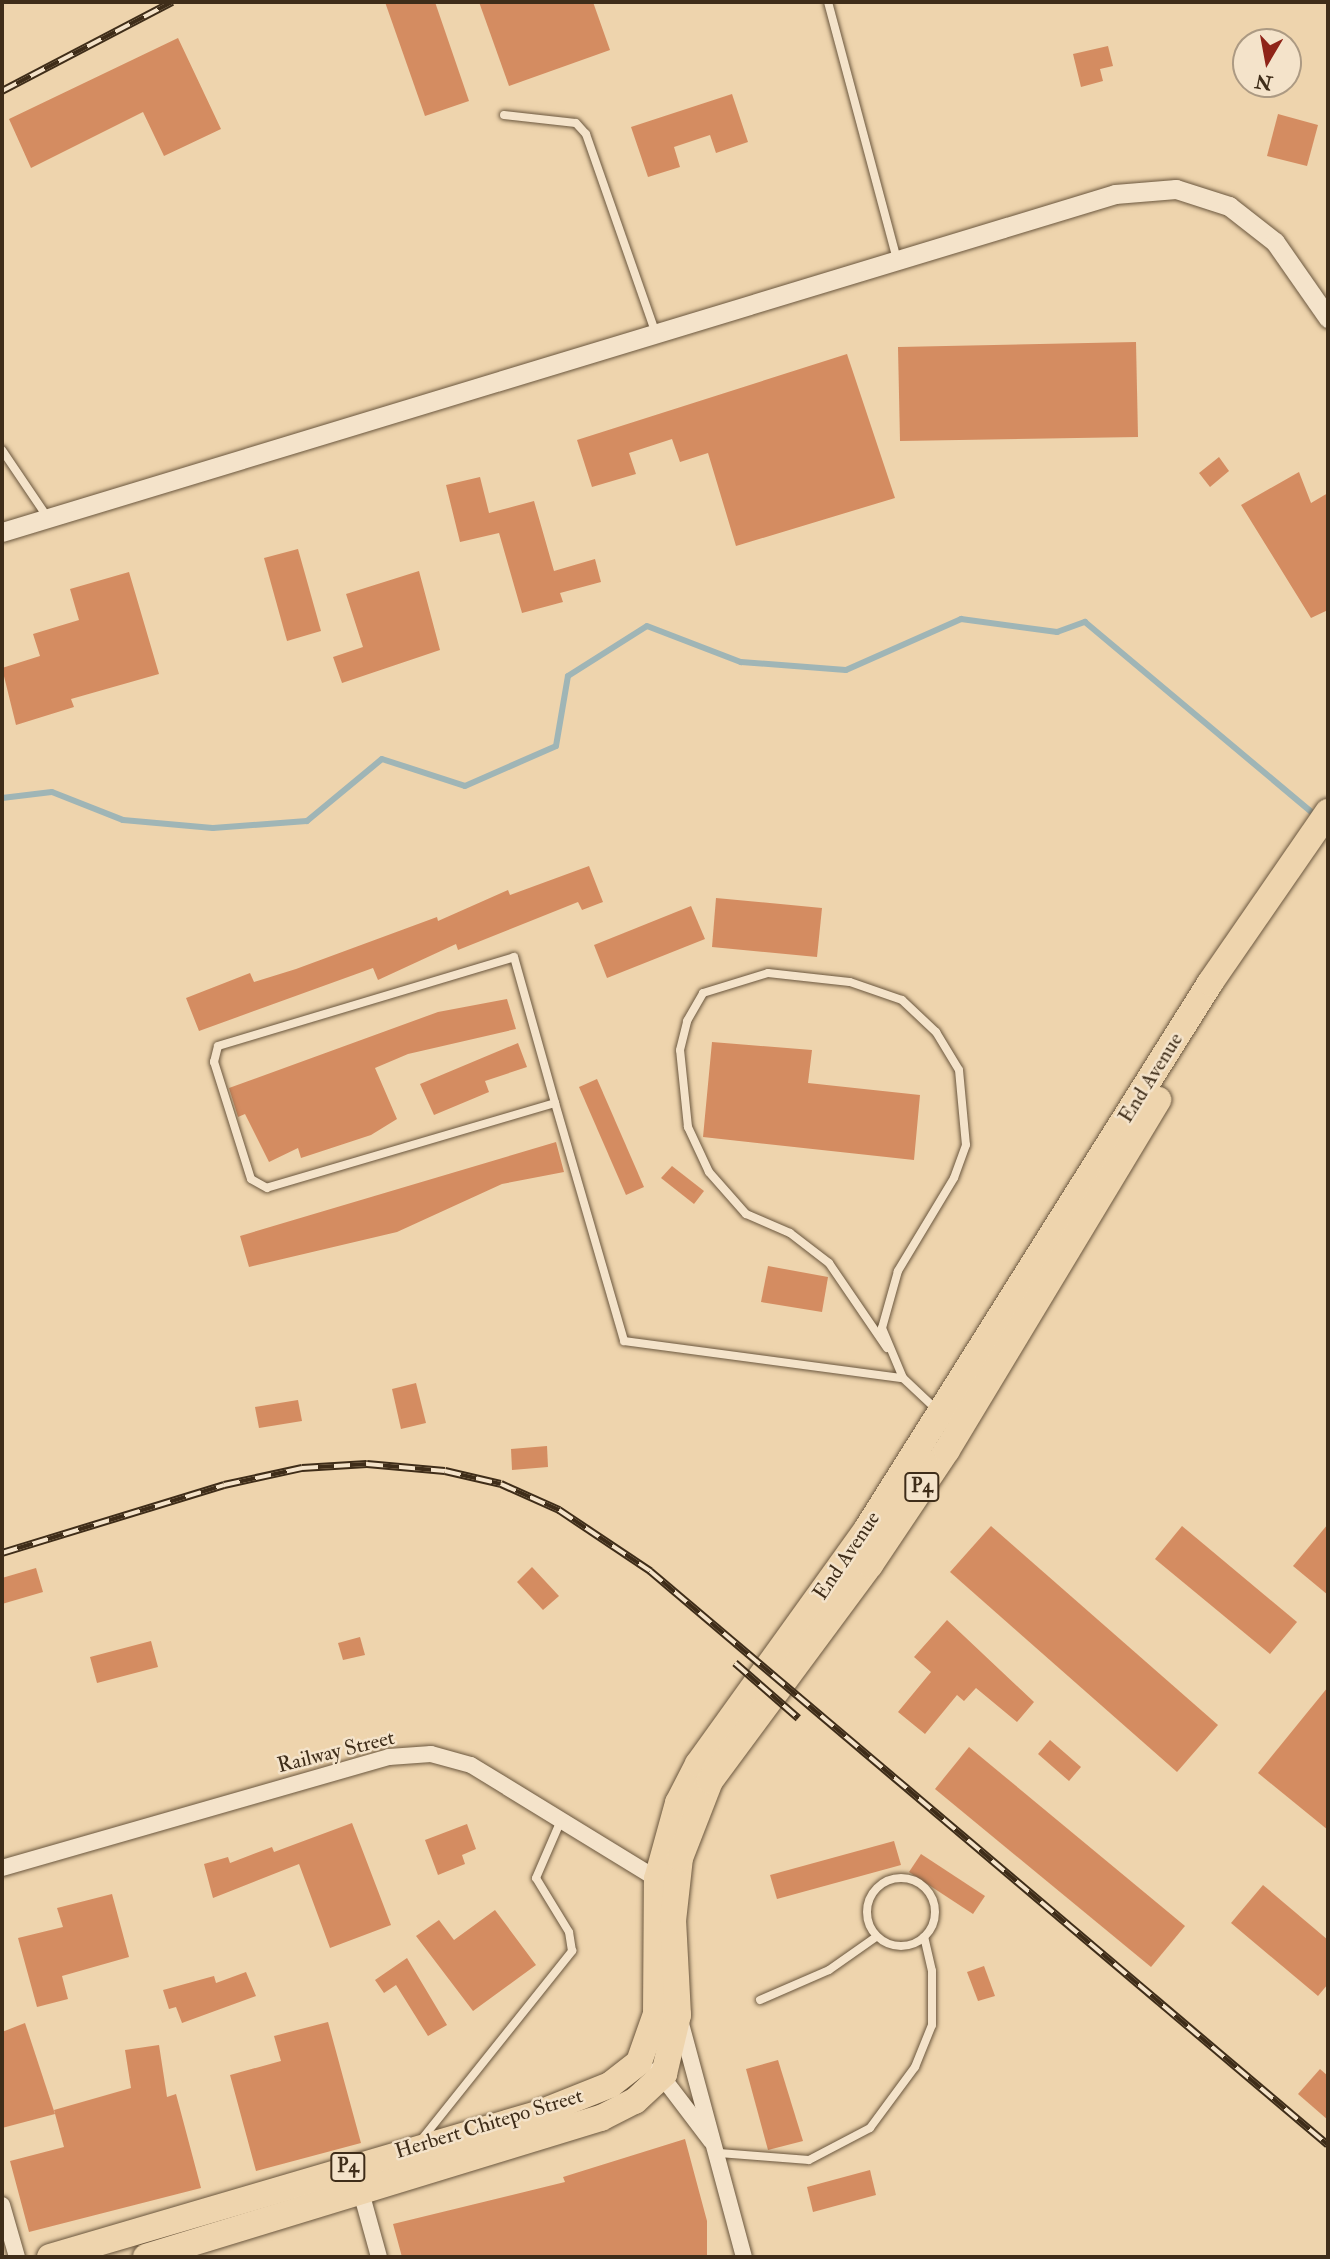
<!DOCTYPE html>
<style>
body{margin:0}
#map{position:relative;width:1330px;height:2259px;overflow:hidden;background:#eed4ad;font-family:"IM FELL Double Pica",serif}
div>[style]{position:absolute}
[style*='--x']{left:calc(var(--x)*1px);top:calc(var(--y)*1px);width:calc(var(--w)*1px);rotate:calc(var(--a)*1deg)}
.stream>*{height:6px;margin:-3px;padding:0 3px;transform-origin:3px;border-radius:3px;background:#9fb5b6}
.building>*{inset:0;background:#d48c61}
.roads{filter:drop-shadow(0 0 2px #6b573e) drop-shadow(0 0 2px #6b573e)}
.service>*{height:8px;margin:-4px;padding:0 4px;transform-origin:4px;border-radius:4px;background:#f4e3ca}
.service>.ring{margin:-4px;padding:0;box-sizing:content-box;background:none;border:8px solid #f4e3ca;border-radius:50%}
.minor>*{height:16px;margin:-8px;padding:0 8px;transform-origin:8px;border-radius:8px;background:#f4e3ca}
.tertiary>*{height:19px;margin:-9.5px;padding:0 9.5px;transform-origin:9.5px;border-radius:9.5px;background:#f4e3ca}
.trunk>*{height:26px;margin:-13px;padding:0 13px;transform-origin:13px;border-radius:13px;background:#eed4ad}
.rail>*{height:8px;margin-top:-4px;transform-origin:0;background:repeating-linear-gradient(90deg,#f4e3ca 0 16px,#3f2d19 0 32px);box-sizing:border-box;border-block:2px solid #3f2d19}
span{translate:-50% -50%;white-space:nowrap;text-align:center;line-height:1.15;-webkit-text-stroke:5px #f4e3ca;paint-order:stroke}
.shield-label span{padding:2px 5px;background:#f4e3ca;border:2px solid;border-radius:5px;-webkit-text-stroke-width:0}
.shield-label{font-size:19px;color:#3f2d19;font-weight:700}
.street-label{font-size:21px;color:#3f2d19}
.frame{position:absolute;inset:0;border:4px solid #3f2d19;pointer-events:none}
.north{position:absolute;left:1232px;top:28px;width:70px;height:70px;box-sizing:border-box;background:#f4e3ca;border:2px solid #ac9a83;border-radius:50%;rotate:190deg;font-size:19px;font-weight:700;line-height:28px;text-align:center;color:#3f2d19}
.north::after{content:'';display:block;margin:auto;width:24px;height:32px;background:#8f2418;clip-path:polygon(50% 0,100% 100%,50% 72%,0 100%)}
</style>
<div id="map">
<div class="stream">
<i style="--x:2;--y:798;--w:50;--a:-6.8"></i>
<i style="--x:52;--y:792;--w:76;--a:21.5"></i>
<i style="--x:123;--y:820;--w:90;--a:5.1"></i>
<i style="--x:213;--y:828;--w:94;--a:-4.3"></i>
<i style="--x:307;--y:821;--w:97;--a:-39.6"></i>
<i style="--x:382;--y:759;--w:87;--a:18"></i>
<i style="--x:465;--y:786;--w:99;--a:-23.7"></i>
<i style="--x:556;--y:746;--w:71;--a:-80.3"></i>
<i style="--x:568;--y:676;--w:93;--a:-32.3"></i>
<i style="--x:647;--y:626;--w:101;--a:21"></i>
<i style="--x:741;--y:662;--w:105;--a:4.4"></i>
<i style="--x:846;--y:670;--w:126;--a:-23.9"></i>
<i style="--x:961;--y:619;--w:97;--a:7.7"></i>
<i style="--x:1057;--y:632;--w:30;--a:-20"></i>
<i style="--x:1085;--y:622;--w:302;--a:40"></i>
</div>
<div class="building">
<i style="clip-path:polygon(385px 2px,435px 2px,469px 101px,425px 116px)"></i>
<i style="clip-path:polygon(479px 2px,593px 2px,610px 50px,509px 86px)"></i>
<i style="clip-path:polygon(178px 38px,221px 129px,164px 156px,143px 112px,31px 168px,9px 119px)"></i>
<i style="clip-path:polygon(1108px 46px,1113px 66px,1100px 69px,1103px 81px,1081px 87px,1073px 54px)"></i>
<i style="clip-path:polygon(732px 94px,748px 142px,716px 153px,710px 135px,674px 147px,680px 167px,648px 177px,631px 127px)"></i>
<i style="clip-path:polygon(1278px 114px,1318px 125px,1307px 166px,1267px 156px)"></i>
<i style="clip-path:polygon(1136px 342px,1138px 437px,900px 441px,898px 347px)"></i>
<i style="clip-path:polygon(847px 354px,895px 498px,736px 546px,708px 453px,680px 462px,672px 439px,629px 453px,636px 474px,592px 487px,577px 440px)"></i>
<i style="clip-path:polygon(1219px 457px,1229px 471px,1210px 487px,1199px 473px)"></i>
<i style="clip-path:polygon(1299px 472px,1311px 503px,1328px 493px,1328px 610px,1311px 618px,1241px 505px)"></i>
<i style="clip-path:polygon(480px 477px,489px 513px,534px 501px,554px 571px,595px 559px,601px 582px,560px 593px,563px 602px,522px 613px,499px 533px,460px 542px,446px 485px)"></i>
<i style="clip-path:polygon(298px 549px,321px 631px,287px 641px,264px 558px)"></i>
<i style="clip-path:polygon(419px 571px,440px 650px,342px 683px,333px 657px,363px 647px,346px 594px)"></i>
<i style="clip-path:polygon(129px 572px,159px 674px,71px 699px,74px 707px,16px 725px,2px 668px,40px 656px,33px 634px,79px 620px,70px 589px)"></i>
<i style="clip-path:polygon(589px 866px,603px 902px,582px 910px,578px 902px,458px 950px,456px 944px,378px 980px,373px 968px,199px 1031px,186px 998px,250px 973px,254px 982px,296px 969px,437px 917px,438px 921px,508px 890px,510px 895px)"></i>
<i style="clip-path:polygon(716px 898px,822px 908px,817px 957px,712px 947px)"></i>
<i style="clip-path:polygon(691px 906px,705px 939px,607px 978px,594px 945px)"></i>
<i style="clip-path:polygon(507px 999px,516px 1029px,408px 1054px,375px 1068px,397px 1119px,371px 1135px,301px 1158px,298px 1148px,269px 1162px,245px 1114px,238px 1117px,229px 1088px,438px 1012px)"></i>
<i style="clip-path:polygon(712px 1042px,812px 1050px,808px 1083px,920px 1095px,914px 1160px,703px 1137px)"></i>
<i style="clip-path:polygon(518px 1043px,527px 1067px,485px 1081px,489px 1092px,434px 1115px,420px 1084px)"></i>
<i style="clip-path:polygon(597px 1079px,644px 1187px,626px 1195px,579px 1087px)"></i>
<i style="clip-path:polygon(556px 1142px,564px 1172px,502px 1184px,397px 1232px,249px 1267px,240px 1236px)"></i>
<i style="clip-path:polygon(672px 1166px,704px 1191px,694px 1204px,661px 1178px)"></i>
<i style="clip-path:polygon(768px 1266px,828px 1277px,822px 1312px,761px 1302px)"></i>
<i style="clip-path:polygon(416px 1383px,426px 1423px,401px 1429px,392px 1389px)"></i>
<i style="clip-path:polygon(298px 1400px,302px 1421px,259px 1428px,255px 1407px)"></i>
<i style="clip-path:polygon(547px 1446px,548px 1467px,512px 1470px,511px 1449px)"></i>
<i style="clip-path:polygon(1328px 1524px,1328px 1595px,1293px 1566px)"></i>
<i style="clip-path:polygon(991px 1526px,1218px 1725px,1177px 1772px,950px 1572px)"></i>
<i style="clip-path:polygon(1182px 1526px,1297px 1622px,1270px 1654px,1155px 1559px)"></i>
<i style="clip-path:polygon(532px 1567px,559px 1596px,543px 1610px,517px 1582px)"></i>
<i style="clip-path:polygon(36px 1568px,43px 1592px,2px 1604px,2px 1578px)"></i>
<i style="clip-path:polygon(947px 1620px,1034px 1702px,1017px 1722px,976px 1688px,964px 1701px,957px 1695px,925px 1734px,898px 1712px,931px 1672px,914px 1657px)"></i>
<i style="clip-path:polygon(360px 1637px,365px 1655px,343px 1660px,338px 1643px)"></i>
<i style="clip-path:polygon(151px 1641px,158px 1667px,97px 1683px,90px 1657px)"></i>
<i style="clip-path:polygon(1328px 1687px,1328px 1830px,1258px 1773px)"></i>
<i style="clip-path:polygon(1050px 1740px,1081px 1767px,1069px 1781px,1038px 1754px)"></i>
<i style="clip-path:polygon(969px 1747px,1185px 1926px,1151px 1967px,935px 1789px)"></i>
<i style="clip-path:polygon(352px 1823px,391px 1925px,330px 1948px,299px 1864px,213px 1898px,204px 1864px,228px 1857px,230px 1863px,272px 1847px,274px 1852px)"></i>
<i style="clip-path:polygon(467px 1824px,476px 1849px,462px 1855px,465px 1864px,438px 1875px,425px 1840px)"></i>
<i style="clip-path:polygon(894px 1841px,901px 1865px,777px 1899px,770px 1875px)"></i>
<i style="clip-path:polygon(921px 1854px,985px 1896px,973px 1914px,909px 1872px)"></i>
<i style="clip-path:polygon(1263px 1885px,1328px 1940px,1328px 1984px,1318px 1996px,1231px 1923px)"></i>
<i style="clip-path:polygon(112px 1894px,129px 1957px,62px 1976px,68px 1999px,37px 2007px,18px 1938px,63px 1927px,57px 1908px)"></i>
<i style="clip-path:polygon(495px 1910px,536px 1965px,473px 2011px,416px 1936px,439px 1920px,454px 1940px)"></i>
<i style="clip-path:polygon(407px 1958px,447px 2025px,428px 2036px,396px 1985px,384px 1993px,375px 1980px)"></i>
<i style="clip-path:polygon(984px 1966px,995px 1996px,978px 2001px,967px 1972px)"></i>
<i style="clip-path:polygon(246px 1972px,256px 1996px,182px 2023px,176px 2007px,169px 2009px,163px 1990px,214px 1976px,216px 1983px)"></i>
<i style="clip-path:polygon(328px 2022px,361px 2143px,256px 2171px,230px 2075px,281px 2061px,274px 2036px)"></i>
<i style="clip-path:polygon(25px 2023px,55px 2114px,2px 2128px,2px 2032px)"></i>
<i style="clip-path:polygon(159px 2045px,167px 2097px,176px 2094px,201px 2188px,29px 2232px,10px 2161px,64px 2147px,54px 2110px,131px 2088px,125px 2050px)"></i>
<i style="clip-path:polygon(778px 2060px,803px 2141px,768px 2150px,746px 2069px)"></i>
<i style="clip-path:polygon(1320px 2069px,1328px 2076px,1328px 2120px,1298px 2094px)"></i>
<i style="clip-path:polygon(685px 2139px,707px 2221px,707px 2257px,402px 2257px,393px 2224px,565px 2182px,563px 2177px)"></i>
<i style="clip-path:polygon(870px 2170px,876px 2195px,813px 2212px,807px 2187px)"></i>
</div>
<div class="roads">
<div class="service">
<i style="--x:828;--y:2;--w:266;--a:75"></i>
<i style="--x:504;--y:115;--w:72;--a:6.3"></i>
<i style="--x:576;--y:123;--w:15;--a:48"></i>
<i style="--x:586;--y:134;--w:212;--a:70.7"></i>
<i style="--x:2;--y:450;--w:82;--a:55.9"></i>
<i style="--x:555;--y:1103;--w:300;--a:163.6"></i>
<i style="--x:267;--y:1188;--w:18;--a:-151"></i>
<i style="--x:251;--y:1179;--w:123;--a:-107.5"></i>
<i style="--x:214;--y:1062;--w:16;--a:-76"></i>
<i style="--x:218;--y:1046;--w:309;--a:-16.7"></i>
<i style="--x:514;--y:957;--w:152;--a:74.3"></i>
<i style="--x:555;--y:1103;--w:248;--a:73.8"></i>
<i style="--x:624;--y:1341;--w:281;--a:7.6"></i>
<i style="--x:887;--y:1348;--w:103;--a:-124.3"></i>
<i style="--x:829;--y:1263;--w:49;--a:-142.4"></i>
<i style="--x:790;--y:1233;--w:48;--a:-156.6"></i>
<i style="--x:746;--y:1214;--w:56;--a:-131.4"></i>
<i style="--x:709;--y:1172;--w:50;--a:-115"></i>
<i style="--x:688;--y:1127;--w:77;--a:-95.9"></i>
<i style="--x:680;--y:1050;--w:30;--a:-76"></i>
<i style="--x:687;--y:1021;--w:32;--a:-60"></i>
<i style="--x:703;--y:993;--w:68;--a:-17.1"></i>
<i style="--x:768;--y:973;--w:82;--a:6.3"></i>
<i style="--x:850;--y:982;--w:55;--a:19.1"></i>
<i style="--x:902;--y:1000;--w:47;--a:43.3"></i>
<i style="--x:936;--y:1032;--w:44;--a:58.8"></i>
<i style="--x:959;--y:1070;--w:75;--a:84.7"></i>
<i style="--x:966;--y:1145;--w:35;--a:110"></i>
<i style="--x:954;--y:1178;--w:109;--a:121.1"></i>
<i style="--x:898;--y:1271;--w:59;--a:105.7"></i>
<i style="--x:882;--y:1328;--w:54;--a:67.2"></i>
<i style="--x:903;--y:1378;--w:45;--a:43.2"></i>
<i class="ring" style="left:867px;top:1878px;width:60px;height:60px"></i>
<i style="--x:760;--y:2000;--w:75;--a:-23.5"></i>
<i style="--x:829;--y:1970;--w:57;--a:-35.1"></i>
<i style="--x:422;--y:2139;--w:241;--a:-51.4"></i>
<i style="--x:572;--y:1951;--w:19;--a:-99"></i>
<i style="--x:569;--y:1932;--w:63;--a:-121.4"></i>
<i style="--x:536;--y:1878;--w:65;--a:-66.6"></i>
<i style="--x:719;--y:2153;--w:90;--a:4.4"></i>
<i style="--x:809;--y:2160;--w:69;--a:-27.7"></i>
<i style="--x:870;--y:2128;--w:76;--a:-53.6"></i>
<i style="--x:915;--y:2067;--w:45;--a:-68"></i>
<i style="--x:932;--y:2025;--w:54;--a:-90"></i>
<i style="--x:932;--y:1971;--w:35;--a:-103"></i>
</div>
<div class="minor">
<i style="--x:2;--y:1868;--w:403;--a:-16"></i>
<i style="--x:389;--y:1757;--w:42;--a:-4.1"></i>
<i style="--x:431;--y:1754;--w:41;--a:15.4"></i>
<i style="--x:471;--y:1765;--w:218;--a:31.5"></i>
<i style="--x:680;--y:2020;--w:245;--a:74.9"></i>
<i style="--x:657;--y:2070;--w:89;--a:52.7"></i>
<i style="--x:361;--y:2192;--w:67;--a:74.5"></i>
<i style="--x:2;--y:2205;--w:54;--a:73.9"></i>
</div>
<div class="tertiary">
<i style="--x:2;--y:532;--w:1163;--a:-16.89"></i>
<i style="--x:1115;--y:194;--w:61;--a:-4.7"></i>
<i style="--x:1176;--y:189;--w:56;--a:17.8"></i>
<i style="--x:1229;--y:206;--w:58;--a:38"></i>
<i style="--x:1275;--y:242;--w:93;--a:55.1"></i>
</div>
<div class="trunk">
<i style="--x:50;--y:2257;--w:508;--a:-16.36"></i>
<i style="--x:537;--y:2114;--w:79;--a:-21.7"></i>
<i style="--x:610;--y:2085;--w:37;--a:-38"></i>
<i style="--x:639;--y:2062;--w:51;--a:-70.5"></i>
<i style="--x:656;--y:2014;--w:135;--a:-89.6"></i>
<i style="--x:657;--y:1879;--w:79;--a:-74.6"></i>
<i style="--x:678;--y:1803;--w:44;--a:-62.9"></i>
<i style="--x:698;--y:1764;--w:292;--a:-54.3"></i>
<i style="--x:868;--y:1527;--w:643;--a:-57.84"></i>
<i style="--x:1210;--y:983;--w:208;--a:-55.4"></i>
<i style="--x:146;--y:2257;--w:476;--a:-17"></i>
<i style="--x:601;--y:2118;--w:38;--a:-27"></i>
<i style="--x:635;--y:2101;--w:40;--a:-43"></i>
<i style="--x:664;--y:2074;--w:61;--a:-76.7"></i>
<i style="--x:678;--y:2015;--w:94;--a:-93"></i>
<i style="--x:673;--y:1921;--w:63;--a:-83.7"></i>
<i style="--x:680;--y:1858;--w:83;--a:-68.7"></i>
<i style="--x:710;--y:1781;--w:269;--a:-53.5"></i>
<i style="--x:870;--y:1565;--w:138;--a:-56.2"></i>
<i style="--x:947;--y:1450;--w:409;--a:-58.9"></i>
</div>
</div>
<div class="rail">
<i style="--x:2;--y:91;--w:192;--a:-27.6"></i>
<i style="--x:2;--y:1553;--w:232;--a:-17"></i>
<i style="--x:224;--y:1485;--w:80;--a:-12.3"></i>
<i style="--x:302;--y:1468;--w:65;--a:-3.5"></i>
<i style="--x:367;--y:1464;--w:78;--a:5.1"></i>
<i style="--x:445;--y:1471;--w:57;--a:13.1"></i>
<i style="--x:501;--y:1484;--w:64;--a:24.1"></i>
<i style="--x:559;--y:1510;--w:110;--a:33.8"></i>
<i style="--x:650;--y:1571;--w:888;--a:40.25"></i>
<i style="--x:735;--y:1663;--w:84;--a:41.1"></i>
</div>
<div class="shield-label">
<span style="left:922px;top:1487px">P4</span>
<span style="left:348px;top:2167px">P4</span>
</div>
<div class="street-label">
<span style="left:1151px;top:1078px;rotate:-58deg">End Avenue</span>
<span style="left:847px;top:1556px;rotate:-56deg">End Avenue</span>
<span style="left:336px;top:1752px;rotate:-14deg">Railway Street</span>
<span style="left:489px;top:2124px;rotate:-17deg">Herbert Chitepo Street</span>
</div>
<div class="frame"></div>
<div class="north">N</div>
</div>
